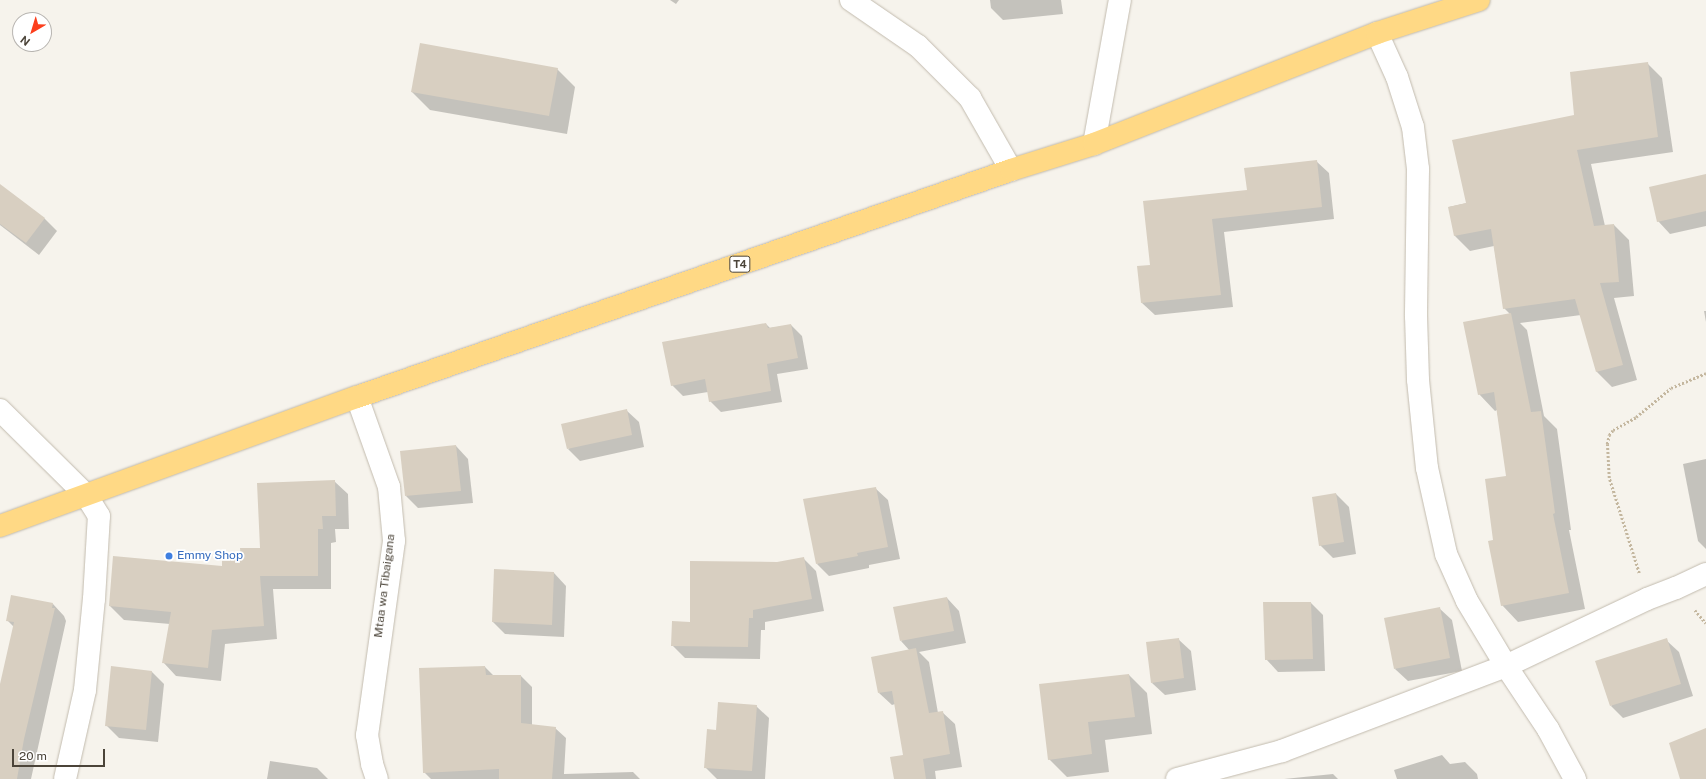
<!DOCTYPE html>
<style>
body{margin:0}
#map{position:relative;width:1706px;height:779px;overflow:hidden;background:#f6f3ec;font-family:"Public Sans",sans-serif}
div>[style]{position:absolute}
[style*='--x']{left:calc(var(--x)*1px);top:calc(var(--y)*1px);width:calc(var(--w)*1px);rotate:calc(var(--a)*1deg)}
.shadow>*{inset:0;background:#0003}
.building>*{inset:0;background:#d8cfc1}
.path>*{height:2.5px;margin-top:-1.25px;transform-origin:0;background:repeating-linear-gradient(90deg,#c4b79f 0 2px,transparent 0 4px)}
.roads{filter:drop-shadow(0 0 1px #c2bbae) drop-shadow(0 0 1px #c2bbae)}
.minor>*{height:22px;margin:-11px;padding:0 11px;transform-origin:11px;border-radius:11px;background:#fff}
.tertiary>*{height:22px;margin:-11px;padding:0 11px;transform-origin:11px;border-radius:11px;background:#fff}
.trunk>*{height:22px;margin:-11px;padding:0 11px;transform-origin:11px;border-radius:11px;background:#ffd985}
.dots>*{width:11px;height:11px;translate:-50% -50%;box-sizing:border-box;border:2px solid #fff;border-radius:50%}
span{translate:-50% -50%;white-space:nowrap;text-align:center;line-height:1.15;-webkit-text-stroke:3.5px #fff;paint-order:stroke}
.shield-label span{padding:1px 3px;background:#fff;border:1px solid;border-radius:3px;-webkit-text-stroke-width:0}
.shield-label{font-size:11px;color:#4b4439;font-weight:700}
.shop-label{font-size:12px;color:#366cbe}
.left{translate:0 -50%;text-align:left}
.street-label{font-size:12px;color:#4b4439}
.north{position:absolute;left:12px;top:12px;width:40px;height:40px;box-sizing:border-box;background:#fff;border:1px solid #b7b4b0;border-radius:50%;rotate:218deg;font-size:11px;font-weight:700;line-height:16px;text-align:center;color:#4b4439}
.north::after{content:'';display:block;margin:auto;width:14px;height:18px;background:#fc3f1d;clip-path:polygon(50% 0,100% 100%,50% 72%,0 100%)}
.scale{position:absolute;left:12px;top:749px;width:93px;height:18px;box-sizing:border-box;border:2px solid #4b4439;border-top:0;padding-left:5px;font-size:12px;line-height:14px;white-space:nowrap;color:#4b4439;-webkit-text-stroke:3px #fff;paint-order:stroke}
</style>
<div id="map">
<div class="shadow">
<i style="clip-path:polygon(670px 0,679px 0,676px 4px)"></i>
<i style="clip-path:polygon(990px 0,1061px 0,1063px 14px,1003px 20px,991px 8px)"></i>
<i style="clip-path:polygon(1647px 63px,1662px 78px,1673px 152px,1591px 164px,1605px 226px,1614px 225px,1629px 240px,1634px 296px,1614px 298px,1637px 380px,1612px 387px,1597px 372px,1581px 315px,1520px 323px,1527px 330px,1544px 416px,1557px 429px,1571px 530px,1569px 530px,1585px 609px,1518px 622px,1502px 605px,1495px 541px,1508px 477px,1497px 410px,1495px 411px,1479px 394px,1510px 314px,1504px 308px,1494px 246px,1470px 251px,1455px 236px,1449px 207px,1467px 203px,1575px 115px)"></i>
<i style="clip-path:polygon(557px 69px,575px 87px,567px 134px,430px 110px,412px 92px)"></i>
<i style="clip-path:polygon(1316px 161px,1329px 173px,1334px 219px,1224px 232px,1233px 307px,1155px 315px,1142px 303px,1151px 266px,1248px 191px)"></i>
<i style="clip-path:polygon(1706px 175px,1706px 226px,1670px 234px,1658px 221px)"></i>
<i style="clip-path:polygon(7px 190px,45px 219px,57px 231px,39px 255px,0 225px,0 199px)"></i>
<i style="clip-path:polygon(1704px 311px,1706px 311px,1706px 322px)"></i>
<i style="clip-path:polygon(766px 324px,770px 328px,791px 325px,802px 336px,808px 369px,777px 374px,782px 402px,721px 412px,710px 401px,708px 392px,683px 396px,672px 385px)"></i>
<i style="clip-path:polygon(626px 410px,639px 422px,644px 447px,580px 461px,568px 449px)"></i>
<i style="clip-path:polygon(456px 446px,468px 459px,473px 503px,418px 508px,406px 496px)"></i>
<i style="clip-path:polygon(1706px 459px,1706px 549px,1698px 541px,1683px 464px)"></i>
<i style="clip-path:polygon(334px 481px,348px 494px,349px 529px,335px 529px,336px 542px,331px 543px,331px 589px,273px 589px,277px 639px,225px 644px,221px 681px,176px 676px,163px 662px,170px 624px,124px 620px,110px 606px,242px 560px,261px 549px)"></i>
<i style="clip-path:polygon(875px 488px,888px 500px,900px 559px,869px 565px,869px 568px,829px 576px,817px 564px)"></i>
<i style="clip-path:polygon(1336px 494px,1349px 507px,1356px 554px,1333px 558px,1320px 545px)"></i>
<i style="clip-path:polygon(803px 558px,816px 571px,824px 611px,765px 622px,765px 630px,761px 630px,760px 659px,685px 658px,672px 645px,777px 563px)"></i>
<i style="clip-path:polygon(495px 570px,554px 573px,566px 586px,564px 637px,505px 634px,493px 622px)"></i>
<i style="clip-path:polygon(947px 598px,959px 611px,966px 643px,919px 652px,929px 662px,938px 713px,942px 712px,955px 724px,962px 767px,935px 771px,936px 779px,895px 779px,905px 756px,895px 704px,892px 705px,879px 693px,910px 651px,901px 641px)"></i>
<i style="clip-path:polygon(1311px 603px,1323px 615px,1325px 671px,1278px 672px,1266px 659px)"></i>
<i style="clip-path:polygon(53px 604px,64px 616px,66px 621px,31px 779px,0 779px,0 689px,14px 627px,7px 620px)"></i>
<i style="clip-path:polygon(1439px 608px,1452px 620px,1462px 671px,1408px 681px,1395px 669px)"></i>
<i style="clip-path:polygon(1178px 639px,1191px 651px,1196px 690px,1165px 695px,1152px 683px)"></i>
<i style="clip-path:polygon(1666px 640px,1679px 652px,1693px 696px,1623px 718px,1611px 706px)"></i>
<i style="clip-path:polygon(112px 667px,152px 672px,164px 684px,158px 742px,119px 738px,106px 725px)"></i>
<i style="clip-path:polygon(485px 667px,494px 676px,521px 676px,532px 687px,532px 725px,555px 728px,566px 738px,564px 774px,633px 772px,640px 779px,431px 779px,424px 772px)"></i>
<i style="clip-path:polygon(1129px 675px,1147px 693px,1152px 734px,1105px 740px,1109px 772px,1067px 777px,1049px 759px)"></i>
<i style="clip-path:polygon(756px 706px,769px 718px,765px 779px,717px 779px,705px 767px,716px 731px)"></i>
<i style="clip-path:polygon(1442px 755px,1450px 764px,1465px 762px,1477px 774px,1478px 779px,1397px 779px,1394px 770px)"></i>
<i style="clip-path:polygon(270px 761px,317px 768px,328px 779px,267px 779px)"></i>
<i style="clip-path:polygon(1333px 774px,1338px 779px,1284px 779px)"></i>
</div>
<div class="building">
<i style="clip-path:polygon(420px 43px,558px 68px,549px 116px,411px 92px)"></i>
<i style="clip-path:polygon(1648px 62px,1658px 137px,1577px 150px,1594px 226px,1614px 224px,1619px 282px,1600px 283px,1623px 365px,1596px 372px,1575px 299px,1503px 309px,1491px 229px,1454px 236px,1448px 207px,1466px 203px,1452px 140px,1574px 115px,1570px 72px)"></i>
<i style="clip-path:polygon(1317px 160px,1322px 207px,1212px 219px,1221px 295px,1141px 303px,1137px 266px,1150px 265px,1143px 201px,1247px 190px,1244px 168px)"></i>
<i style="clip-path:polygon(1706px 174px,1706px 211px,1657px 222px,1649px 187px)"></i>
<i style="clip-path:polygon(0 184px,45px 218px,26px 243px,0 224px)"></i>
<i style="clip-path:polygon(1511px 313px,1531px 412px,1541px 411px,1555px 513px,1553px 514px,1569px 593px,1501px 606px,1488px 541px,1493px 540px,1485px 479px,1506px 476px,1494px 392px,1478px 395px,1463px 322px)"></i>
<i style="clip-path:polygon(766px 323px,768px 328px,791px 324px,798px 358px,767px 364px,771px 391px,709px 402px,705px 379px,671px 386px,662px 342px)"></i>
<i style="clip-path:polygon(627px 409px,632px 435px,567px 449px,561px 424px)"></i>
<i style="clip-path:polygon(456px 445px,461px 491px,405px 496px,400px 451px)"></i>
<i style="clip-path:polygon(335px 480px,336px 516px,322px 516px,323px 529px,318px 529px,318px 576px,260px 576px,264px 626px,212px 630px,208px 668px,162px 663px,171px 612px,109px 606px,113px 556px,222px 566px,222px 558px,241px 559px,240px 548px,260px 548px,257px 483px)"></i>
<i style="clip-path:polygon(876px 487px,888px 547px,857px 553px,858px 556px,816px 564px,803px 499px)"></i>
<i style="clip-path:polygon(1336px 493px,1344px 542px,1319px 546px,1312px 497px)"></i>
<i style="clip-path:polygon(804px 557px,812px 599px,753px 610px,753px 618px,749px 618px,748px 647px,671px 646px,672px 621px,690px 622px,690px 561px,777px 562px)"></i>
<i style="clip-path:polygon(494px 569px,554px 572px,552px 625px,492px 622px)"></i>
<i style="clip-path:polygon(11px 595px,53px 603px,52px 608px,55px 608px,24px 739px,17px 779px,0 779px,0 684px,14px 622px,6px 621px)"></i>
<i style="clip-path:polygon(947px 597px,954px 631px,900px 641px,893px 607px)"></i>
<i style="clip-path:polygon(1263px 602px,1311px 602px,1313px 659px,1265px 660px)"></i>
<i style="clip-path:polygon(1440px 607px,1450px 658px,1394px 669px,1384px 618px)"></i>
<i style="clip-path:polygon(1179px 638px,1184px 678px,1151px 683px,1146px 642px)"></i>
<i style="clip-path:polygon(1667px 638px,1681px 684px,1610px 706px,1595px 661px)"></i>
<i style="clip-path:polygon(916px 648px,929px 713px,943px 711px,950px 754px,923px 759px,926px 779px,894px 779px,890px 757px,903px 755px,892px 691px,878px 693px,871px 657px)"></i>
<i style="clip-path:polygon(111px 666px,152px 671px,146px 730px,105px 726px)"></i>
<i style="clip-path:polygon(485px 666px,486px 675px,521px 675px,521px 723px,556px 727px,552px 779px,499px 779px,499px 769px,423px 773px,419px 668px)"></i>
<i style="clip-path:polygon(1129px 674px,1135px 717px,1088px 722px,1092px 754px,1048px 760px,1039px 684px)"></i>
<i style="clip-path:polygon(718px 702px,757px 705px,752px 771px,704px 768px,707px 729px,716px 730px)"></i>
<i style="clip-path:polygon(1706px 728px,1706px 779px,1680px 779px,1669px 743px)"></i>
</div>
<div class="path">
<i style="--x:1639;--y:573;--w:100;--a:-107.5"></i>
<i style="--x:1609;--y:478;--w:34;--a:-93"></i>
<i style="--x:1607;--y:444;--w:9;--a:-77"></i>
<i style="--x:1609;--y:435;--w:6;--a:-51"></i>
<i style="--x:1613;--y:430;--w:26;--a:-29"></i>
<i style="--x:1636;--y:417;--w:45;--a:-39.6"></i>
<i style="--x:1671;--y:388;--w:38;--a:-23"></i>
<i style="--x:1695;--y:610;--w:17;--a:50"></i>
</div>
<div class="roads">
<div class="minor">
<i style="--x:851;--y:0;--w:81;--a:34.5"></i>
<i style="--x:918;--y:46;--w:74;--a:45"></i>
<i style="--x:970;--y:98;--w:83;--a:60.3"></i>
<i style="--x:1377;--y:33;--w:48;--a:65.6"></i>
<i style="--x:1397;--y:77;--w:52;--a:72.3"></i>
<i style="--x:1413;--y:127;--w:42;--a:83.2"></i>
<i style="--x:1418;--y:169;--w:147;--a:90.8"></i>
<i style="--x:1416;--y:316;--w:64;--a:88.2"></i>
<i style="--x:1418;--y:380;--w:88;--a:84.2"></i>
<i style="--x:1427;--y:468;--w:88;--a:77.5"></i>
<i style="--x:1446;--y:554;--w:51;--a:65.9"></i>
<i style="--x:1467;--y:601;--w:76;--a:59"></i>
<i style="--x:1506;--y:666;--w:76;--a:56.3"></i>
<i style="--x:1548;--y:729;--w:57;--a:61.6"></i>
<i style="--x:1094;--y:144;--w:146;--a:-79.8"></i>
<i style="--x:357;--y:397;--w:96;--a:70.4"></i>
<i style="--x:389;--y:487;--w:54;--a:84.7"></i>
<i style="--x:394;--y:541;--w:196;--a:97.9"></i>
<i style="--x:367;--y:735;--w:29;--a:80"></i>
<i style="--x:372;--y:764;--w:16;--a:72"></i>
<i style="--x:65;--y:779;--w:91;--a:-77.3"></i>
<i style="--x:85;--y:690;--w:91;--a:-84.4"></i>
<i style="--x:94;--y:599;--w:83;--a:-86.6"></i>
<i style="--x:99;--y:516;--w:26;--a:-122"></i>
<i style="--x:1177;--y:779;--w:109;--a:-14.9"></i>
<i style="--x:1282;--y:751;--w:240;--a:-20.8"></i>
<i style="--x:1506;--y:666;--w:156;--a:-25.4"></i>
<i style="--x:1647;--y:599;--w:31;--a:-21"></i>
<i style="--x:1676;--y:588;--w:33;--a:-25"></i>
</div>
<div class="tertiary">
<i style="--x:0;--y:410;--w:120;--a:44.7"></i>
</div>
<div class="trunk">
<i style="--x:0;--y:526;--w:380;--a:-19.9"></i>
<i style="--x:357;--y:397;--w:692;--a:-19.14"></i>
<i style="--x:1011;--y:170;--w:87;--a:-17.4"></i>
<i style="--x:1094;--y:144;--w:304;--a:-21.4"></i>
<i style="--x:1377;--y:33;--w:107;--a:-17.9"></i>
</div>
</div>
<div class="dots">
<i style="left:169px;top:556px;background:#3f7fe0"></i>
</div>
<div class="shield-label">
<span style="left:740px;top:264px">T4</span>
</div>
<div class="shop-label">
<span class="left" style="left:177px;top:556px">Emmy Shop</span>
</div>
<div class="street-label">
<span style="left:385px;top:586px;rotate:-83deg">Mtaa wa Tibaigana</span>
</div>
<div class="north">N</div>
<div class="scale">20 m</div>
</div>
